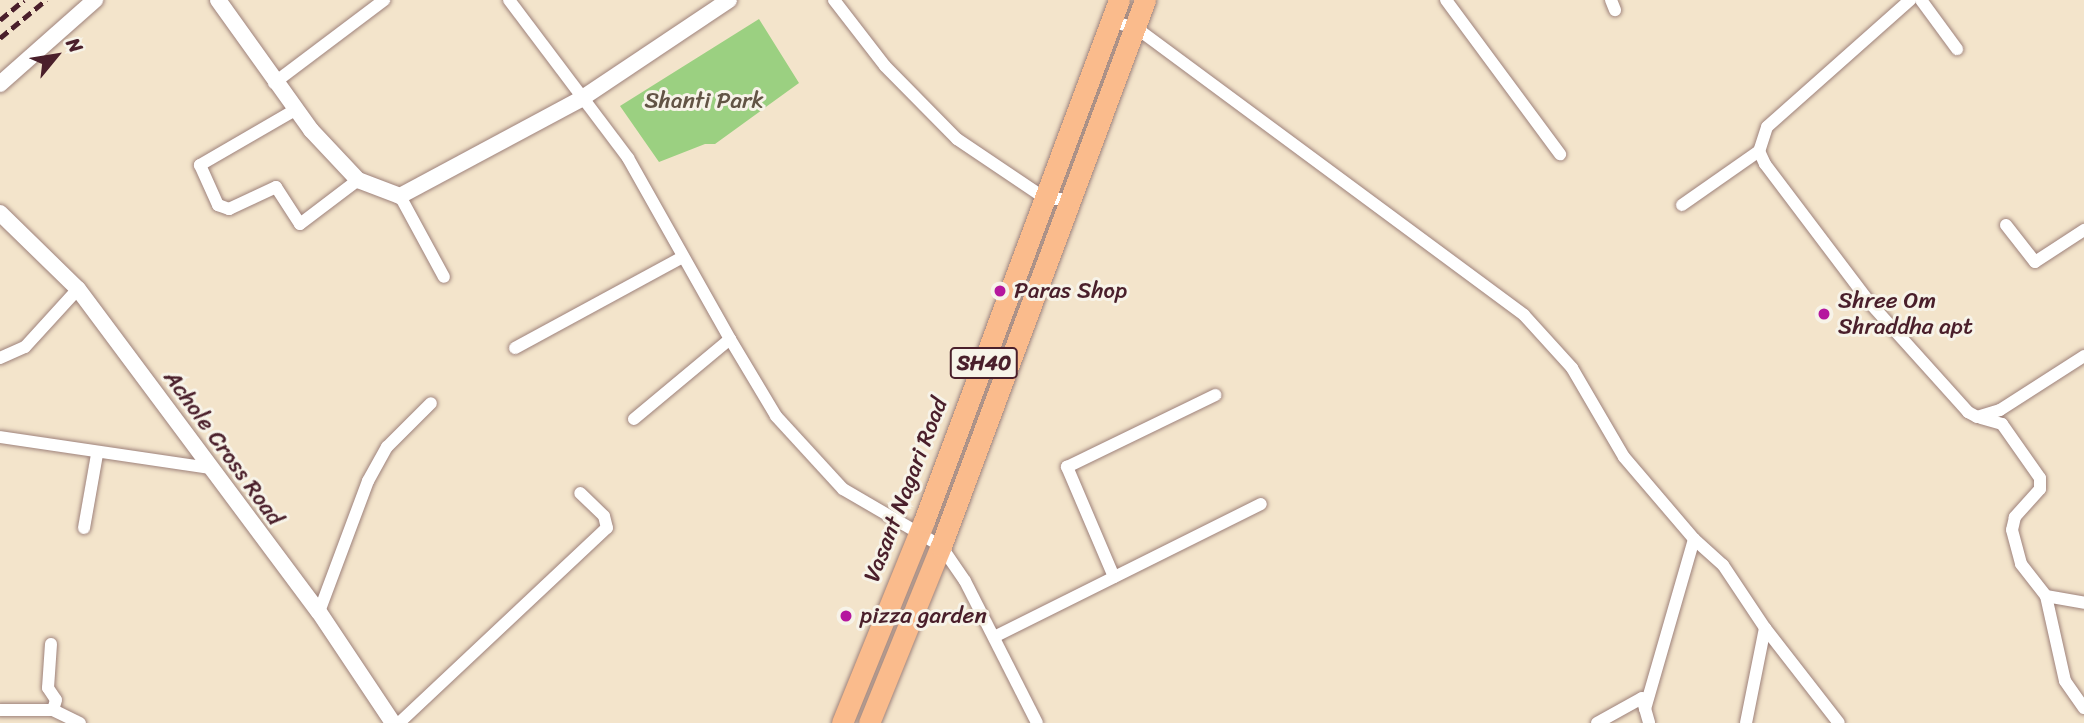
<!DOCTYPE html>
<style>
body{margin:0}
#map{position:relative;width:2084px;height:723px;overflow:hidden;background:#f3e4cb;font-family:Sriracha,sans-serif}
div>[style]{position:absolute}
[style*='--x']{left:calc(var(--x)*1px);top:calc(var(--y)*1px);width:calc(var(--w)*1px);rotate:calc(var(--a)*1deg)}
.green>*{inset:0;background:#9bd081}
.roads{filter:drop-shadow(0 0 2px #9e827b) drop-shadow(0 0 2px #9e827b)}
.minor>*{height:12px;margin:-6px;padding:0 6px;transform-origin:6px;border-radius:6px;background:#fff}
.tertiary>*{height:16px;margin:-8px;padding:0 8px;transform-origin:8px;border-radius:8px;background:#fff}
.primary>*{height:21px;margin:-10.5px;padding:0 10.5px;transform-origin:10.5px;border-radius:10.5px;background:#fabb8c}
.rail>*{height:4.5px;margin-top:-2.25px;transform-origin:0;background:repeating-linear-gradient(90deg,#4a1f2b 0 10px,transparent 0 15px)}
.dots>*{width:19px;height:19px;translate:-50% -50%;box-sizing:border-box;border:4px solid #f7f3e8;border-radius:50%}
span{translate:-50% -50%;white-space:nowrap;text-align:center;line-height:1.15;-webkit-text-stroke:6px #f7f3e8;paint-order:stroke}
.shield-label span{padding:2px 5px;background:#f7f3e8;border:2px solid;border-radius:5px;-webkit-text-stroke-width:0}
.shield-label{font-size:21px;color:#4a1f2b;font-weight:700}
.park-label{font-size:23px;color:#625445}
.poi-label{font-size:23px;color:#4a1f2b}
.left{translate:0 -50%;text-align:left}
.street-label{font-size:23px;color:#4a1f2b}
.north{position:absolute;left:21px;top:21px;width:70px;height:70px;-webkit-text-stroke:5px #f7f3e8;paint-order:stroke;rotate:60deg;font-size:19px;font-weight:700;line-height:28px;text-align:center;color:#4a1f2b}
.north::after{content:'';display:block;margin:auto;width:24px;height:32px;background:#4a1f2b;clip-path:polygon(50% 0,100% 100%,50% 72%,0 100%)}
</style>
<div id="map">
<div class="green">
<i style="clip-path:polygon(759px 19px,799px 83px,715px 144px,705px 144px,659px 162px,620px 106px)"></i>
</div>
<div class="roads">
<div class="minor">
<i style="--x:509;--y:0;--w:198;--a:53"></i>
<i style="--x:628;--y:158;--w:208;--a:60.6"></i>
<i style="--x:730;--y:339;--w:125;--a:140.2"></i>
<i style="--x:834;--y:0;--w:83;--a:52.3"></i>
<i style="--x:885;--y:66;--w:103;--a:45.4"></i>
<i style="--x:957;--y:139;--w:107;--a:34"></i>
<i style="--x:1046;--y:199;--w:26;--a:0"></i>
<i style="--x:1446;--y:0;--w:192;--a:53.5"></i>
<i style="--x:1611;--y:0;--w:11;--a:68"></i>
<i style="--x:1910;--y:0;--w:191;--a:138.4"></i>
<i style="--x:1767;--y:127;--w:25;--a:108"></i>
<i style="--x:1759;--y:151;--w:14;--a:65"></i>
<i style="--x:1765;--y:164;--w:174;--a:52.9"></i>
<i style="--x:1870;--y:303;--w:147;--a:48"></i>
<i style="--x:1968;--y:412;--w:10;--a:29"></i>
<i style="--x:1977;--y:417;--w:24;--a:-17"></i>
<i style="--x:2000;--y:410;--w:100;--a:-32.7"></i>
<i style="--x:1921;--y:0;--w:61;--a:53.7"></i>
<i style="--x:1111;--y:22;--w:25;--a:12"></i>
<i style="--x:1135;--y:27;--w:484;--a:36.5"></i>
<i style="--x:1524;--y:315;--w:72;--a:47.8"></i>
<i style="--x:1572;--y:368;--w:103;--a:59.7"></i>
<i style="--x:1624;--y:457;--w:108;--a:49.5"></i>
<i style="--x:1694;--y:539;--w:39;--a:42"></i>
<i style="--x:1723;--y:565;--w:76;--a:56.3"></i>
<i style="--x:1765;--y:628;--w:120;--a:52.1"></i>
<i style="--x:274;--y:83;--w:138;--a:-37"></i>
<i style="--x:295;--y:110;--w:110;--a:149.9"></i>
<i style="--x:200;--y:165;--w:44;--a:65.8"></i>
<i style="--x:218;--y:205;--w:12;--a:20"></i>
<i style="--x:229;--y:209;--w:52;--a:-25.1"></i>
<i style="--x:276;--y:187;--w:44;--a:57"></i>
<i style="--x:300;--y:224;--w:73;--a:-37.2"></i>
<i style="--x:400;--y:196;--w:92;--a:61.5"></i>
<i style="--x:1682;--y:205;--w:94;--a:-35"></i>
<i style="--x:2006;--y:225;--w:47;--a:51.9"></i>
<i style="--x:2035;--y:262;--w:59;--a:-33.1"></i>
<i style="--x:730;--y:339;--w:90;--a:59.1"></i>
<i style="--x:776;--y:416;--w:99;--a:47.5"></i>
<i style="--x:843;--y:489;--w:113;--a:30.2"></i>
<i style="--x:941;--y:546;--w:42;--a:55.6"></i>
<i style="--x:965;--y:581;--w:159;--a:63.1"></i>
<i style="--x:515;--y:348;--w:189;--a:-28.5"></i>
<i style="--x:0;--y:358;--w:27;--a:-24"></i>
<i style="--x:25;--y:347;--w:79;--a:-47.6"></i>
<i style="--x:1981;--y:418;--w:22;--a:16"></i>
<i style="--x:2002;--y:424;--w:66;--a:54.9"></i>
<i style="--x:2040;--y:478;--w:11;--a:90"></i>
<i style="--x:2040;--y:489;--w:38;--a:132"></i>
<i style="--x:2015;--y:517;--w:13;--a:103"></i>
<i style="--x:2012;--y:530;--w:35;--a:75"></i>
<i style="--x:2021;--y:564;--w:41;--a:52"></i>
<i style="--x:2046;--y:596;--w:87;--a:77.4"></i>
<i style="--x:2065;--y:681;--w:33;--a:55"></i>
<i style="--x:0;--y:437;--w:212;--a:8.4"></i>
<i style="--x:84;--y:528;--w:75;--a:-80"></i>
<i style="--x:1114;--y:577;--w:120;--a:-113.1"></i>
<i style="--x:1067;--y:467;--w:165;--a:-25.9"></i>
<i style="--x:2046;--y:596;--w:39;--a:10"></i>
<i style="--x:319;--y:612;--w:140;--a:-69.5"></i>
<i style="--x:368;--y:481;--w:39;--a:-61"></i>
<i style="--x:387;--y:447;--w:62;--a:-45"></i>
<i style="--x:994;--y:637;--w:298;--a:-26.5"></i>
<i style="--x:51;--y:644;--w:44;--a:93.9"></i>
<i style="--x:48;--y:688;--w:14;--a:56"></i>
<i style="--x:56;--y:700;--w:10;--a:107"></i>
<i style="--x:1645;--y:709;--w:177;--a:-73.9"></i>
<i style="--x:0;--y:710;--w:53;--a:0"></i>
<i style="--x:53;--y:710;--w:30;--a:26"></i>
<i style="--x:399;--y:723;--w:285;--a:-43.2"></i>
<i style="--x:607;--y:528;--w:12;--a:-104"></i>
<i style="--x:604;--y:516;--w:33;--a:-136"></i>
<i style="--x:1597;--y:723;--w:51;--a:-29.1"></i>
<i style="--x:1642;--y:698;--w:26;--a:74"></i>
<i style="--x:1746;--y:723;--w:97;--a:-78.7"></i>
</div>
<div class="tertiary">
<i style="--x:218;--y:0;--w:160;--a:54.4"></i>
<i style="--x:311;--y:130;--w:69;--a:46.8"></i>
<i style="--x:358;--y:180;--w:45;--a:20.9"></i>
<i style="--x:400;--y:196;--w:205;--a:-28.2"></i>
<i style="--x:581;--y:99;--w:178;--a:-33.8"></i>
<i style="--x:0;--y:84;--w:127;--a:-41.5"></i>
<i style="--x:0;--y:213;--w:109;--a:44.3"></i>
<i style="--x:78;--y:289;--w:403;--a:53.3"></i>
<i style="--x:319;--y:612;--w:133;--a:56.3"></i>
</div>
<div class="primary">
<i style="--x:842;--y:723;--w:218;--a:-67.9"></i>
<i style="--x:924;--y:521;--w:556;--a:-69.48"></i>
<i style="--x:869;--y:723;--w:191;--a:-67.9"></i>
<i style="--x:941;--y:546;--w:583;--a:-69.51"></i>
</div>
</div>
<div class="rail">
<i style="--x:0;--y:20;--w:31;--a:-40"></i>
<i style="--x:0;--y:38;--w:60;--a:-39.6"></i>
</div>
<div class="dots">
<i style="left:1000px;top:291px;background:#b5179e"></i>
<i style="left:1824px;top:314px;background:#b5179e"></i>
<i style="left:846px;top:616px;background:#b5179e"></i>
</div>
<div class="shield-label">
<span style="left:984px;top:363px">SH40</span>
</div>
<div class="park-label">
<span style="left:704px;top:101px">Shanti Park</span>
</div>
<div class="poi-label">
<span class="left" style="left:1014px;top:291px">Paras Shop</span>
<span class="left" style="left:1838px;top:314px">Shree Om<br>Shraddha apt</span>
<span class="left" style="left:860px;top:616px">pizza garden</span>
</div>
<div class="street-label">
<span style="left:223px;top:448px;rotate:54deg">Achole Cross Road</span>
<span style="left:906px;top:490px;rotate:-69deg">Vasant Nagari Road</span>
</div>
<div class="north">N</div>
</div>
